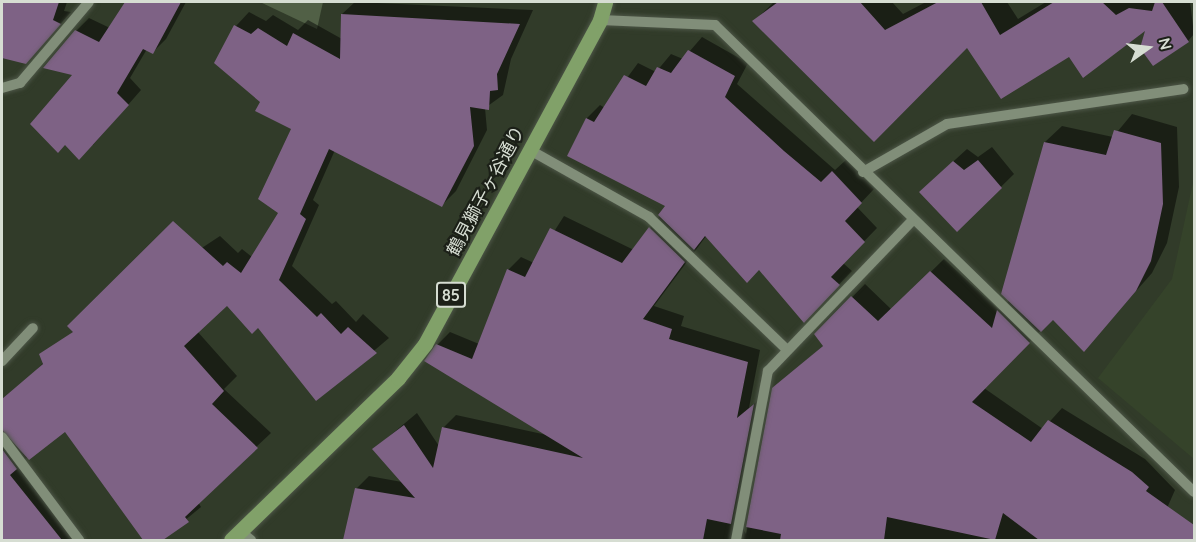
<!DOCTYPE html>
<meta charset="utf-8">
<style>
body{margin:0}
#map{position:relative;width:1196px;height:542px;overflow:hidden;background:#313b29;font-family:Quicksand,"Noto Sans JP",sans-serif}
div>[style]{position:absolute}
[style*='--x']{left:calc(var(--x)*1px);top:calc(var(--y)*1px);width:calc(var(--w)*1px);rotate:calc(var(--a)*1deg)}
.built>*{inset:0;background:#35432a}
.green>*{inset:0;background:#516046}
.shadow>*{inset:0;background:#0007}
.building>*{inset:0;background:#7e6285}
.roads{filter:drop-shadow(0 0 2px #4d5647) drop-shadow(0 0 2px #4d5647)}
.minor>*{height:10px;margin:-5px;padding:0 5px;transform-origin:5px;border-radius:5px;background:#818e79}
.major>*{height:15px;margin:-7.5px;padding:0 7.5px;transform-origin:7.5px;border-radius:7.5px;background:#81a169}
span{translate:-50% -50%;white-space:nowrap;text-align:center;line-height:1.15;-webkit-text-stroke:4.5px #1c2018;paint-order:stroke}
.shield-label span{padding:2px 4px;background:#1c2018;border:2px solid;border-radius:4px;-webkit-text-stroke-width:0}
.shield-label{font-size:16px;color:#d6ddd2;font-weight:700}
.street-label{font-size:18px;color:#d6ddd2}
.frame{position:absolute;inset:0;border:3px solid #d6ddd2;pointer-events:none}
.north{position:absolute;left:1118px;top:18px;width:60px;height:60px;-webkit-text-stroke:4px #1c2018;paint-order:stroke;rotate:76deg;font-size:16px;font-weight:700;line-height:24px;text-align:center;color:#d6ddd2}
.north::after{content:'';display:block;margin:auto;width:21px;height:27px;background:#d6ddd2;clip-path:polygon(50% 0,100% 100%,50% 72%,0 100%)}
</style>
<div id="map">
<div class="built">
<i style="clip-path:polygon(1194px 178px,1194px 459px,1098px 378px,1172px 279px)"></i>
</div>
<div class="green">
<i style="clip-path:polygon(260px 2px,323px 2px,317px 29px)"></i>
</div>
<div class="shadow">
<i style="clip-path:polygon(2px 2px,67px 2px,64px 11px,71px 12px,26px 63px,2px 57px,2px 22px,15px 20px,2px 17px)"></i>
<i style="clip-path:polygon(127px 2px,186px 2px,166px 39px,153px 52px,147px 49px,130px 78px,141px 90px,93px 145px,74px 74px,76px 31px,89px 18px,110px 28px)"></i>
<i style="clip-path:polygon(355px 2px,533px 10px,511px 59px,503px 95px,485px 108px,487px 130px,456px 191px,442px 205px,335px 150px,313px 200px,319px 205px,292px 266px,332px 304px,336px 301px,356px 322px,363px 314px,389px 338px,317px 399px,259px 326px,227px 304px,197px 331px,237px 376px,224px 389px,271px 433px,198px 502px,201px 507px,161px 540px,145px 540px,65px 430px,24px 460px,85px 540px,3px 540px,7px 538px,2px 530px,2px 408px,44px 362px,41px 354px,220px 236px,238px 253px,242px 249px,252px 257px,280px 213px,293px 129px,216px 63px,236px 26px,249px 12px,266px 21px,273px 15px,298px 30px,308px 20px,342px 39px,342px 14px)"></i>
<i style="clip-path:polygon(774px 2px,892px 2px,903px 14px,926px 2px,1007px 2px,1018px 19px,1046px 2px,1190px 2px,1194px 34px,1188px 41px,1148px 27px,968px 46px,754px 21px)"></i>
<i style="clip-path:polygon(702px 37px,748px 63px,737px 84px,835px 170px,846px 160px,874px 189px,857px 207px,877px 228px,843px 263px,852px 271px,804px 321px,760px 268px,707px 235px,654px 306px,684px 316px,681px 326px,760px 350px,749px 408px,766px 394px,741px 525px,746px 534px,774px 389px,824px 345px,816px 334px,865px 284px,892px 310px,944px 259px,999px 310px,1010px 300px,1045px 142px,1062px 126px,1113px 137px,1132px 114px,1177px 127px,1179px 187px,1167px 243px,1152px 273px,1084px 350px,1053px 318px,984px 388px,1043px 429px,1062px 408px,1145px 459px,1175px 490px,1153px 540px,344px 540px,356px 489px,369px 476px,402px 482px,374px 449px,417px 413px,439px 446px,443px 428px,456px 415px,547px 435px,437px 345px,450px 332px,479px 344px,508px 270px,521px 257px,534px 263px,564px 216px,634px 250px,667px 206px,569px 156px,587px 118px,600px 105px,605px 108px,638px 63px,656px 72px,671px 54px,683px 59px)"></i>
<i style="clip-path:polygon(992px 147px,1014px 174px,957px 230px,934px 179px,967px 149px,978px 157px)"></i>
</div>
<div class="building">
<i style="clip-path:polygon(2px 2px,59px 2px,53px 20px,61px 24px,26px 64px,2px 58px)"></i>
<i style="clip-path:polygon(125px 2px,181px 2px,153px 54px,143px 49px,117px 93px,129px 105px,79px 160px,65px 145px,58px 153px,30px 124px,72px 75px,43px 68px,75px 30px,99px 42px)"></i>
<i style="clip-path:polygon(778px 2px,860px 2px,885px 30px,938px 2px,981px 2px,1000px 35px,1054px 2px,1102px 2px,1116px 15px,1129px 8px,1152px 11px,1155px 2px,1162px 2px,1189px 42px,1153px 66px,1140px 48px,1145px 31px,1083px 78px,1069px 57px,1001px 99px,967px 48px,874px 142px,752px 21px)"></i>
<i style="clip-path:polygon(341px 14px,520px 24px,497px 74px,498px 90px,490px 91px,489px 110px,470px 107px,474px 146px,442px 207px,329px 149px,300px 214px,306px 219px,279px 280px,317px 317px,321px 313px,341px 334px,348px 327px,377px 353px,316px 401px,258px 328px,252px 334px,227px 306px,184px 346px,224px 391px,212px 404px,258px 448px,185px 517px,189px 522px,163px 540px,143px 540px,65px 432px,29px 460px,2px 430px,2px 399px,43px 364px,39px 354px,73px 332px,67px 326px,173px 221px,223px 266px,227px 262px,241px 273px,278px 213px,258px 199px,291px 129px,255px 111px,260px 102px,214px 63px,234px 25px,251px 34px,258px 28px,287px 46px,293px 33px,340px 59px)"></i>
<i style="clip-path:polygon(688px 50px,735px 76px,725px 97px,784px 151px,821px 182px,832px 171px,862px 203px,845px 221px,865px 242px,831px 277px,840px 285px,804px 323px,759px 270px,747px 283px,705px 236px,694px 250px,658px 215px,665px 206px,567px 156px,586px 118px,594px 122px,624px 75px,646px 86px,657px 67px,671px 73px)"></i>
<i style="clip-path:polygon(1114px 130px,1161px 143px,1163px 204px,1151px 261px,1136px 291px,1084px 352px,1053px 320px,1041px 332px,1001px 294px,1044px 142px,1106px 155px)"></i>
<i style="clip-path:polygon(978px 160px,1002px 188px,957px 232px,919px 192px,953px 161px,964px 170px)"></i>
<i style="clip-path:polygon(649px 227px,685px 262px,643px 319px,672px 329px,669px 339px,748px 362px,737px 418px,754px 404px,731px 524px,707px 519px,703px 540px,343px 540px,355px 488px,415px 498px,372px 449px,404px 425px,433px 468px,442px 427px,583px 458px,424px 361px,436px 344px,472px 359px,507px 269px,525px 277px,550px 228px,622px 263px)"></i>
<i style="clip-path:polygon(930px 271px,992px 328px,997px 310px,1030px 343px,972px 402px,1031px 442px,1048px 420px,1132px 472px,1149px 487px,1146px 491px,1194px 525px,1194px 540px,1039px 540px,1003px 513px,995px 540px,887px 517px,884px 540px,780px 540px,781px 534px,746px 527px,772px 388px,823px 346px,814px 334px,851px 296px,878px 321px)"></i>
<i style="clip-path:polygon(2px 449px,17px 469px,10px 475px,62px 540px,2px 540px)"></i>
</div>
<div class="roads">
<div class="minor">
<i style="--x:600;--y:20;--w:115;--a:2.5"></i>
<i style="--x:715;--y:25;--w:669;--a:44.27"></i>
<i style="--x:2;--y:88;--w:19;--a:-16"></i>
<i style="--x:20;--y:83;--w:106;--a:-49.6"></i>
<i style="--x:530;--y:150;--w:137;--a:29.4"></i>
<i style="--x:649;--y:217;--w:189;--a:43.9"></i>
<i style="--x:863;--y:172;--w:97;--a:-29.7"></i>
<i style="--x:947;--y:124;--w:239;--a:-8.4"></i>
<i style="--x:2;--y:361;--w:45;--a:-46.8"></i>
<i style="--x:2;--y:437;--w:129;--a:53.2"></i>
<i style="--x:241;--y:532;--w:13;--a:39"></i>
<i style="--x:736;--y:540;--w:172;--a:-79.3"></i>
<i style="--x:768;--y:371;--w:208;--a:-46.2"></i>
</div>
<div class="major">
<i style="--x:231;--y:540;--w:233;--a:-44.1"></i>
<i style="--x:398;--y:378;--w:43;--a:-51.5"></i>
<i style="--x:425;--y:344;--w:368;--a:-61.6"></i>
<i style="--x:600;--y:20;--w:19;--a:-74"></i>
</div>
</div>
<div class="shield-label">
<span style="left:451px;top:295px">85</span>
</div>
<div class="street-label">
<span style="left:486px;top:191px;rotate:-62deg">鶴見獅子ヶ谷通り</span>
</div>
<div class="frame"></div>
<div class="north">N</div>
</div>
